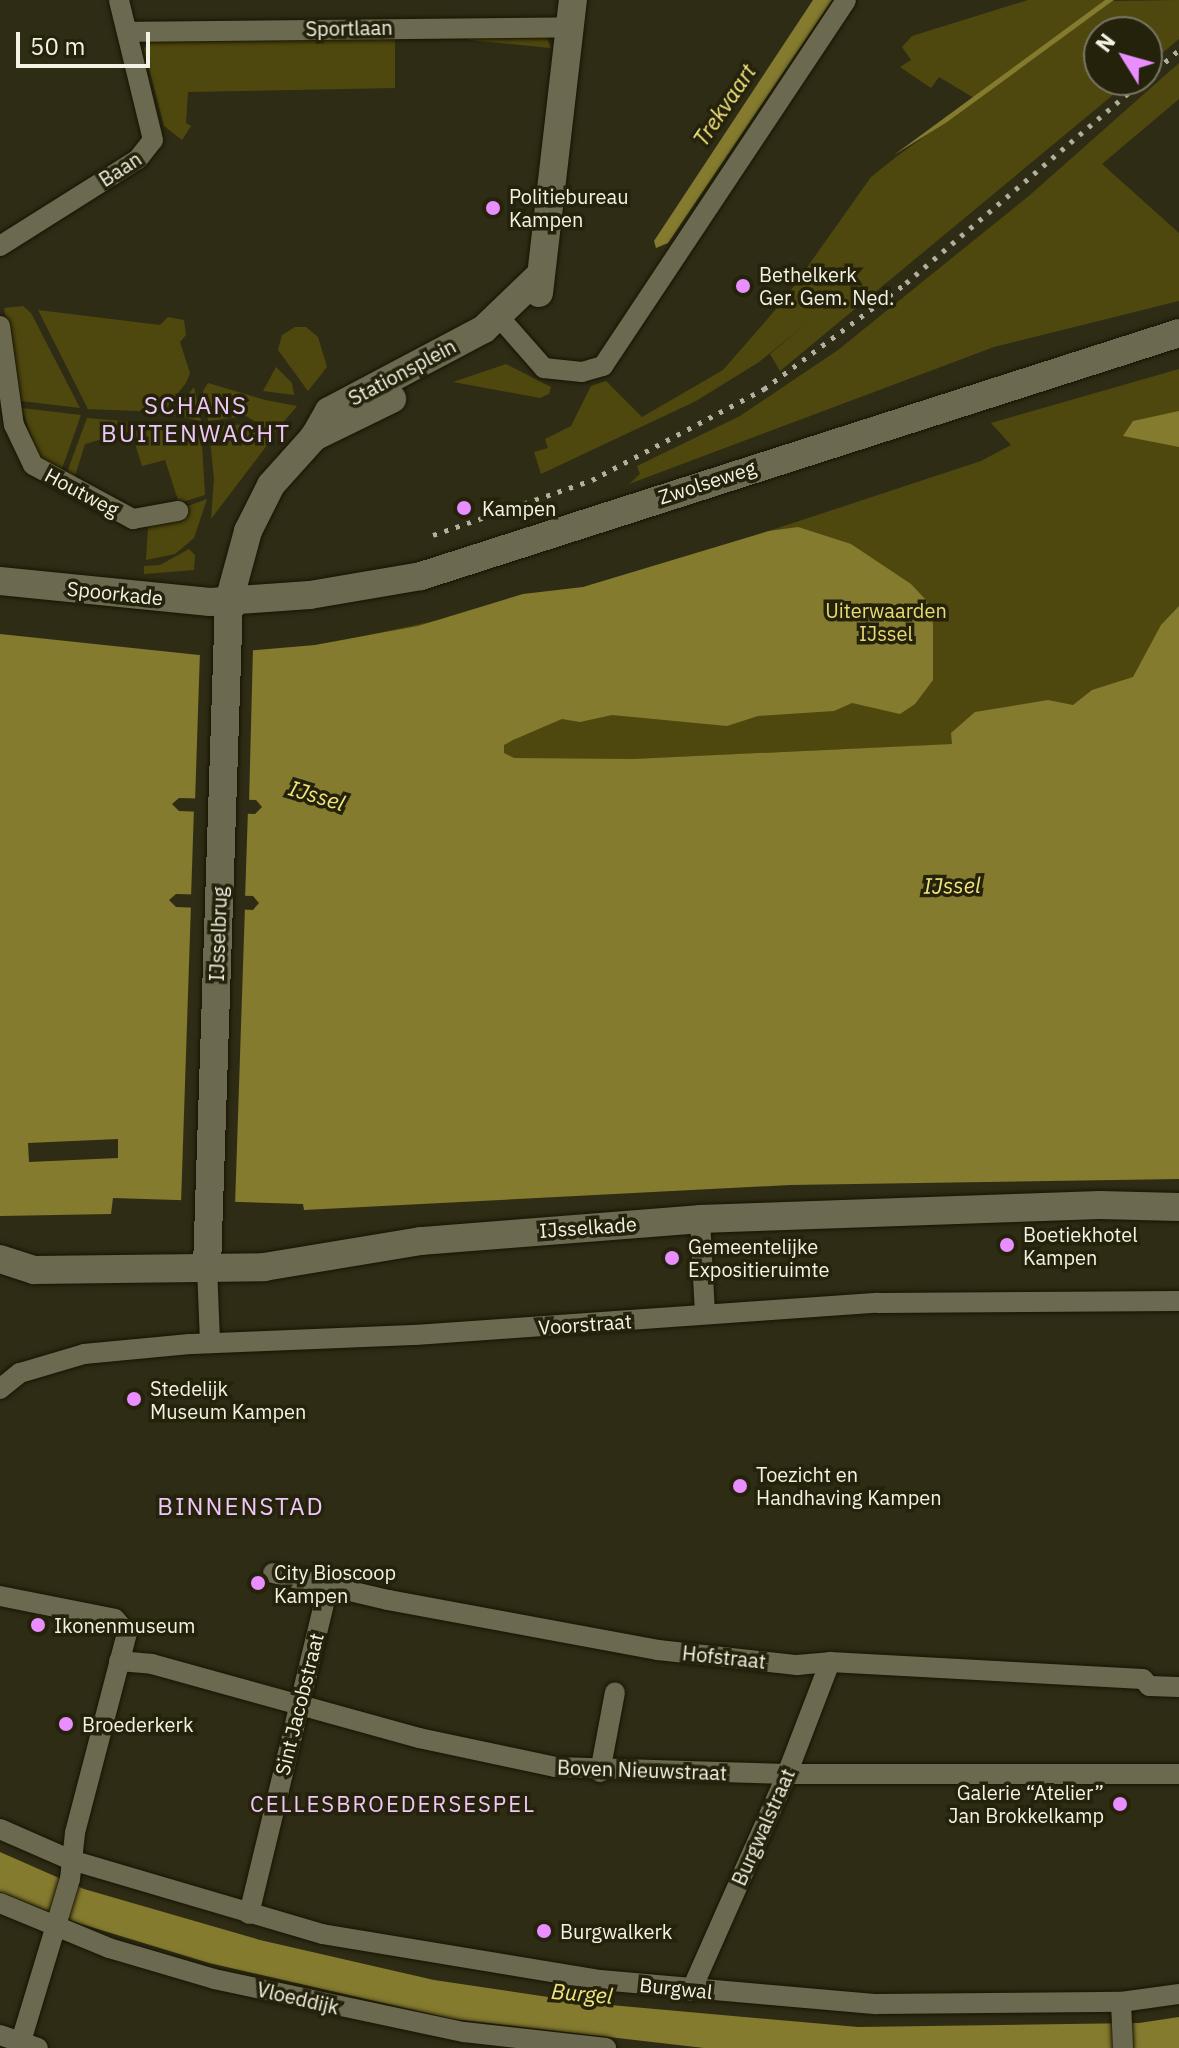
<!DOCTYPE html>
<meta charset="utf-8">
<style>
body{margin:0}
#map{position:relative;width:1179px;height:2048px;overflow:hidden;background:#2f2c16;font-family:"IBM Plex Sans",sans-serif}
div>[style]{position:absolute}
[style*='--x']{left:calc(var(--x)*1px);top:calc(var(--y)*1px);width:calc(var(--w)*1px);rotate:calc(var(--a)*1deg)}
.green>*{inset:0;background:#4f480e}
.water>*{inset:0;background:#847b2f}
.pier>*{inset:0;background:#2f2c16}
.roads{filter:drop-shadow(0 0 2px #171401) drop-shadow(0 0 2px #171401)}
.street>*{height:20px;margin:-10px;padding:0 10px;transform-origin:10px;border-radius:10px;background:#6b6950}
.secondary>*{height:28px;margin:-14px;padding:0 14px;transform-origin:14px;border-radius:14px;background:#6b6950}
.rail>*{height:5px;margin-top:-2.5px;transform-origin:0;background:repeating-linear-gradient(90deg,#b2b0a0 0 4px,transparent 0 12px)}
.dots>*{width:22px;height:22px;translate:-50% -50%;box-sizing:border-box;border:4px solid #25220c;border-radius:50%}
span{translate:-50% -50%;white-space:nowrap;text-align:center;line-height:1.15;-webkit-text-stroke:7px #25220c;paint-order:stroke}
.street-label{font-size:20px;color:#f3f2e4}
.poi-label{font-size:20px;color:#f3f2e4}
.left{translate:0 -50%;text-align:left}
.right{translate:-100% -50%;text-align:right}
.park-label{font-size:20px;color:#e9db73}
.water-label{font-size:22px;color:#f3e57d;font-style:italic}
.neighbourhood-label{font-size:22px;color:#f0c7f9;letter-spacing:2px}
.quarter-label{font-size:24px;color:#f0c7f9;letter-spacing:2px}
.north{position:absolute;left:1083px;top:16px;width:80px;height:80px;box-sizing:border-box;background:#25220c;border:2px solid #777562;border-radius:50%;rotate:307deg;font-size:22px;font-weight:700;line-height:32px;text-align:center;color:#f3f2e4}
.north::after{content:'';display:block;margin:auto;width:28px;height:36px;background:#e98efe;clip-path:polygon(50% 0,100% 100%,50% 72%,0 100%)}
.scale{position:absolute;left:16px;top:32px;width:134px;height:36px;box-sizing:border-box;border:4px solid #f3f2e4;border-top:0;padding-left:10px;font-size:24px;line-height:28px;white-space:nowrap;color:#f3f2e4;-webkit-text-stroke:6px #25220c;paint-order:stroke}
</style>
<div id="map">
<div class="green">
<i style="clip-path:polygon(1028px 0,1105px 0,974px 98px,939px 77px,931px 88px,900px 67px,911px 60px,902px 47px,912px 36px)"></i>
<i style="clip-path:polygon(1179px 0,1179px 39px,1147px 66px,1147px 32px,1099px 32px,1099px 80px,1131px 80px,780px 371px,770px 354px,812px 319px,759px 362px,696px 401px,541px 474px,534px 452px,548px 448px,545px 439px,571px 426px,591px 386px,606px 381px,642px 417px,723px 370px,784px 300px,871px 177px,896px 157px,1113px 1px)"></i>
<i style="clip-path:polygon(469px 36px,546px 36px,551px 48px,468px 40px)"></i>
<i style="clip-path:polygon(395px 37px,395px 88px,188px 92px,186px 123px,191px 126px,182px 140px,164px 126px,144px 49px,150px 40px)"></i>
<i style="clip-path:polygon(1179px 63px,1179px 99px,1102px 164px,1179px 233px,1179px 301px,994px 347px,629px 484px,640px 474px,637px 466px,740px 416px,838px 350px,1030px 195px)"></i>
<i style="clip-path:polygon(23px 306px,31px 313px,80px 408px,21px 401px,4px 308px)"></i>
<i style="clip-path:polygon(38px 310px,160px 325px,168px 317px,184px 320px,186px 335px,180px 342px,190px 373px,186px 383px,163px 412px,88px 409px)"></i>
<i style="clip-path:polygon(295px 327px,306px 327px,318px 337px,327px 367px,308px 391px,278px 350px,282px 335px)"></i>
<i style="clip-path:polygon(506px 364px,551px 387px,549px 394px,540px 398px,453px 382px)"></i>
<i style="clip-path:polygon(276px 367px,292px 383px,294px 395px,263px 391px)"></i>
<i style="clip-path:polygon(1179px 369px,1179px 734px,632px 759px,251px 758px,307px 648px,576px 591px,702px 553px,981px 461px,1011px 445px,991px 423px)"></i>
<i style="clip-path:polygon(208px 383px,265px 400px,297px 406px,274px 433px,246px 416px,208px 421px,203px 391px)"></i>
<i style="clip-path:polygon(194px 387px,201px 421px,172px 415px)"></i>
<i style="clip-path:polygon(22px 408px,81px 415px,60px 474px,37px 455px)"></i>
<i style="clip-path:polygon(87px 418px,201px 428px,205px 495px,179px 503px,165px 460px,142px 466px,131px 431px,85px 444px,74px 479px,66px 475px)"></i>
<i style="clip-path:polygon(245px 424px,271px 440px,211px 519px,214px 479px,209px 428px)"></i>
<i style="clip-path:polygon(207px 499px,194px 538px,175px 554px,146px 560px,148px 527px,182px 518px,180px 509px)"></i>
<i style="clip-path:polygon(189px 549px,195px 555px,194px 570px,144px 574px,144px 566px,160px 565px)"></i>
</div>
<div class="water">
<i style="clip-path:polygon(813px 0,832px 0,668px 243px,656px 248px,654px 241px)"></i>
<i style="clip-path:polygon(1105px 0,1114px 0,947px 122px,894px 155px)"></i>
<i style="clip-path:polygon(1179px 411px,1179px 447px,1123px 436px,1133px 421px)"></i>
<i style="clip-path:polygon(evenodd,798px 527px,851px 544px,911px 584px,926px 600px,933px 624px,933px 680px,915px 704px,900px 714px,852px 703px,834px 711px,758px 716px,727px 726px,612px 715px,580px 722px,562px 719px,513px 740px,504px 745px,504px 753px,514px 758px,632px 759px,952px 744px,951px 733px,975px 712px,1048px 700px,1073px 705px,1092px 690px,1133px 677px,1161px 625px,1179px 606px,1179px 1179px,790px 1185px,304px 1210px,303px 1204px,113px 1198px,111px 1214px,0 1216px,0 634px,199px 655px,315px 645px,418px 626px,523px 594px,583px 587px,769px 531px,798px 527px,179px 798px,256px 800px,262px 807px,255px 814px,179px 811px,172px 804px,179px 798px,798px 527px,176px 894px,253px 896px,259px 903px,253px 910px,176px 907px,169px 900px,176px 894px)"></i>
<i style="clip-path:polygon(0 1852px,84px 1889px,260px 1940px,434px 1980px,588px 2003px,858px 2027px,1139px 2023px,1179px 2017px,1179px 2048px,704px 2048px,453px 2019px,209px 1963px,78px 1923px,0 1892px)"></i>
</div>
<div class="pier">
<i style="clip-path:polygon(253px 648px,249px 804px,195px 802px,200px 651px)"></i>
<i style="clip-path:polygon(194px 808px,248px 809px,245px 900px,191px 898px)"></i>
<i style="clip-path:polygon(191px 904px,245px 906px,235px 1206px,181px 1204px)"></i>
<i style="clip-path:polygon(118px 1139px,118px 1158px,29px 1162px,28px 1143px)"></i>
</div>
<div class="roads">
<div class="street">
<i style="--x:127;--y:32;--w:444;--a:-0.6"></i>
<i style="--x:0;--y:246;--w:163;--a:-32.2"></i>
<i style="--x:138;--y:159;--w:24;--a:-52"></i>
<i style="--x:153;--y:140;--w:144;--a:-103.7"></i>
<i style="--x:500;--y:318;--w:67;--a:48.7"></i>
<i style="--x:544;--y:368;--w:38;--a:6"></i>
<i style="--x:582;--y:372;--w:22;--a:-16"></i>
<i style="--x:603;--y:366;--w:439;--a:-56.4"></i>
<i style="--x:0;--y:326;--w:100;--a:82"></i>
<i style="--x:14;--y:425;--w:44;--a:64.6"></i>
<i style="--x:33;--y:465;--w:114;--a:28.4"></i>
<i style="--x:133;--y:519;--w:46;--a:-10.1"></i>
<i style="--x:700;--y:1219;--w:95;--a:87"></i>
<i style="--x:207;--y:1267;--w:76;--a:87.7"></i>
<i style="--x:0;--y:1389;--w:26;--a:-39"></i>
<i style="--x:20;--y:1373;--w:67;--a:-16.5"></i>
<i style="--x:84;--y:1354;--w:106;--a:-5.4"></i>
<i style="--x:190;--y:1344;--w:225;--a:-2.3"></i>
<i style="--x:415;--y:1335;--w:464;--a:-4"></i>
<i style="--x:878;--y:1303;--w:301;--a:-0.4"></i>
<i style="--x:273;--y:1573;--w:118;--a:13.2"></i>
<i style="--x:388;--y:1600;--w:275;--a:10.5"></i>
<i style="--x:658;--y:1650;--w:140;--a:6.2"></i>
<i style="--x:797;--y:1665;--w:33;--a:-5"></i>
<i style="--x:830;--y:1662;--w:313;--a:3.1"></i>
<i style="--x:1143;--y:1679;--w:9;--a:49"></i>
<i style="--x:1149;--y:1686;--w:30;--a:2"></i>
<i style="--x:0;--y:1596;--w:117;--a:11.3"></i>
<i style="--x:115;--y:1619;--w:18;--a:49"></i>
<i style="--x:127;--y:1633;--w:207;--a:104.6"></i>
<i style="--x:75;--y:1833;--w:46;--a:96.2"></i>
<i style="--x:70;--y:1879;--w:177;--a:106.8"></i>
<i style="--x:119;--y:1661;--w:33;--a:5"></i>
<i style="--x:152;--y:1664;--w:277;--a:15.5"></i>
<i style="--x:419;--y:1738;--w:139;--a:12"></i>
<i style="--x:555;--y:1767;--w:232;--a:1.7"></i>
<i style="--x:787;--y:1774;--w:392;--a:0"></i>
<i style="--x:600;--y:1772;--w:81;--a:-79.4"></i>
<i style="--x:0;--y:1829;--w:77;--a:23.6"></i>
<i style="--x:71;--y:1860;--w:262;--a:16.4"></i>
<i style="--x:322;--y:1934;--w:282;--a:9.4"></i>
<i style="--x:600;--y:1980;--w:278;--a:5"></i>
<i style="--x:877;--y:2004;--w:244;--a:-0.5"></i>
<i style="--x:1121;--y:2002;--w:59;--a:-7.9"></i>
<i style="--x:0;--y:1903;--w:118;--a:22.4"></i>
<i style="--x:109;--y:1948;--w:109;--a:16.4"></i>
<i style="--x:214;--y:1979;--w:256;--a:12"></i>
<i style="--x:464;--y:2032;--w:143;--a:6.4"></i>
<i style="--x:249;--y:1914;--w:336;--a:-76.4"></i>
<i style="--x:691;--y:1991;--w:237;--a:-66.1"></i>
<i style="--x:787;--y:1774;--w:120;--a:-69"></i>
<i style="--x:1121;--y:2002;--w:46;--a:87.5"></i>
<i style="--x:0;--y:2035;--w:40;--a:18.9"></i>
</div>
<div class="secondary">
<i style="--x:539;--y:293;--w:295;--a:-83.4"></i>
<i style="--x:314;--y:437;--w:87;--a:-26"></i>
<i style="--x:0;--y:581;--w:211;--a:5.7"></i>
<i style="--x:210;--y:602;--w:100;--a:-4"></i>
<i style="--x:310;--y:595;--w:113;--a:-9.7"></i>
<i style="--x:421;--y:576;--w:796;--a:-17.77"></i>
<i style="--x:0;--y:1259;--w:36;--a:18"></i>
<i style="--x:34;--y:1270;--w:230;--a:-0.7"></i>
<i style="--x:264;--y:1267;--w:159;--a:-9.4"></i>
<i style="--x:421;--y:1241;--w:280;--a:-4.5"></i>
<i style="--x:700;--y:1219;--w:400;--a:-2"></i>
<i style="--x:1100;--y:1205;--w:79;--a:1.5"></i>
<i style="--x:207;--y:1267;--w:666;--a:-88.11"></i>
<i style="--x:229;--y:601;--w:73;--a:-74.8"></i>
<i style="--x:248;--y:531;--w:51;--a:-63.4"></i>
<i style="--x:271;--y:485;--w:64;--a:-48.1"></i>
<i style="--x:314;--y:437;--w:30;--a:-60"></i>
<i style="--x:329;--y:411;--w:175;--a:-27.9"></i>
<i style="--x:484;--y:329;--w:76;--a:-43.9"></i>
</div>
</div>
<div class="rail">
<i style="--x:1147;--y:78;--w:43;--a:-41.2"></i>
<i style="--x:433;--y:535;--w:168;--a:-19.1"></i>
<i style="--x:592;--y:480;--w:195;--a:-27.9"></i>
<i style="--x:764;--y:389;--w:177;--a:-36.7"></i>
<i style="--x:906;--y:283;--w:313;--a:-40.5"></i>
</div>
<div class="dots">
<i style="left:493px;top:208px;background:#e98efe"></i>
<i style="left:743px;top:286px;background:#e98efe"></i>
<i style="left:464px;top:508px;background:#e98efe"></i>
<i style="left:1007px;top:1245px;background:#e98efe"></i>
<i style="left:672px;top:1258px;background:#e98efe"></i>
<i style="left:134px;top:1399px;background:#e98efe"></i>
<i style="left:740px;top:1486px;background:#e98efe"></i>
<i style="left:258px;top:1583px;background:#e98efe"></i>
<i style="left:38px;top:1625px;background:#e98efe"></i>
<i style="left:66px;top:1724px;background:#e98efe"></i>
<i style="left:1120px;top:1804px;background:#e98efe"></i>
<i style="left:544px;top:1931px;background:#e98efe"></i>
</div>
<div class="street-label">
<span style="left:349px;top:28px;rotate:-1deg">Sportlaan</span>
<span style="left:120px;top:169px;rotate:-33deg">Baan</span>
<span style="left:402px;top:372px;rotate:-28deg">Stationsplein</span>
<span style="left:707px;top:482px;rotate:-18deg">Zwolseweg</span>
<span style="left:82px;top:492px;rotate:28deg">Houtweg</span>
<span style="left:115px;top:593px;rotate:6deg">Spoorkade</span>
<span style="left:218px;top:934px;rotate:-88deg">IJsselbrug</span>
<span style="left:588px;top:1227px;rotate:-4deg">IJsselkade</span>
<span style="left:585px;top:1324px;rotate:-4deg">Voorstraat</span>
<span style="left:724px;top:1657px;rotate:6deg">Hofstraat</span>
<span style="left:299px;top:1704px;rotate:-76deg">Sint Jacobstraat</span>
<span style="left:642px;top:1770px;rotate:2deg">Boven Nieuwstraat</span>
<span style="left:763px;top:1827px;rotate:-66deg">Burgwalstraat</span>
<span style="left:676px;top:1988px;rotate:6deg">Burgwal</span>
<span style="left:298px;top:1998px;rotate:13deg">Vloeddijk</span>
</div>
<div class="poi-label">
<span class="left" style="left:509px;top:208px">Politiebureau<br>Kampen</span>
<span class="left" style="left:759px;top:286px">Bethelkerk<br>Ger. Gem. Ned.</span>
<span class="left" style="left:482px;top:508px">Kampen</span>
<span class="left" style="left:1023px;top:1246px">Boetiekhotel<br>Kampen</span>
<span class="left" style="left:688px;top:1258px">Gemeentelijke<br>Expositieruimte</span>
<span class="left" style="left:150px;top:1400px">Stedelijk<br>Museum Kampen</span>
<span class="left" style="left:756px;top:1486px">Toezicht en<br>Handhaving Kampen</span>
<span class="left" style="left:274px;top:1584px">City Bioscoop<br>Kampen</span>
<span class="left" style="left:54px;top:1625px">Ikonenmuseum</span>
<span class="left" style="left:82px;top:1724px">Broederkerk</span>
<span class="right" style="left:1104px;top:1804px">Galerie “Atelier”<br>Jan Brokkelkamp</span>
<span class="left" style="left:560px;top:1931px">Burgwalkerk</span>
</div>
<div class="park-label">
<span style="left:886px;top:622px">Uiterwaarden<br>IJssel</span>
</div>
<div class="water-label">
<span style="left:724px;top:105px;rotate:-56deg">Trekvaart</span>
<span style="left:317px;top:795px;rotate:17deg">IJssel</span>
<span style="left:952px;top:885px;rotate:-1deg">IJssel</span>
<span style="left:582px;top:1993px;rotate:5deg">Burgel</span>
</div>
<div class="neighbourhood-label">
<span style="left:393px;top:1804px">CELLESBROEDERSESPEL</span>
</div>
<div class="quarter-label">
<span style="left:196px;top:420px">SCHANS<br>BUITENWACHT</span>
<span style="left:241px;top:1507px">BINNENSTAD</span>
</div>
<div class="north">N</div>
<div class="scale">50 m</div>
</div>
